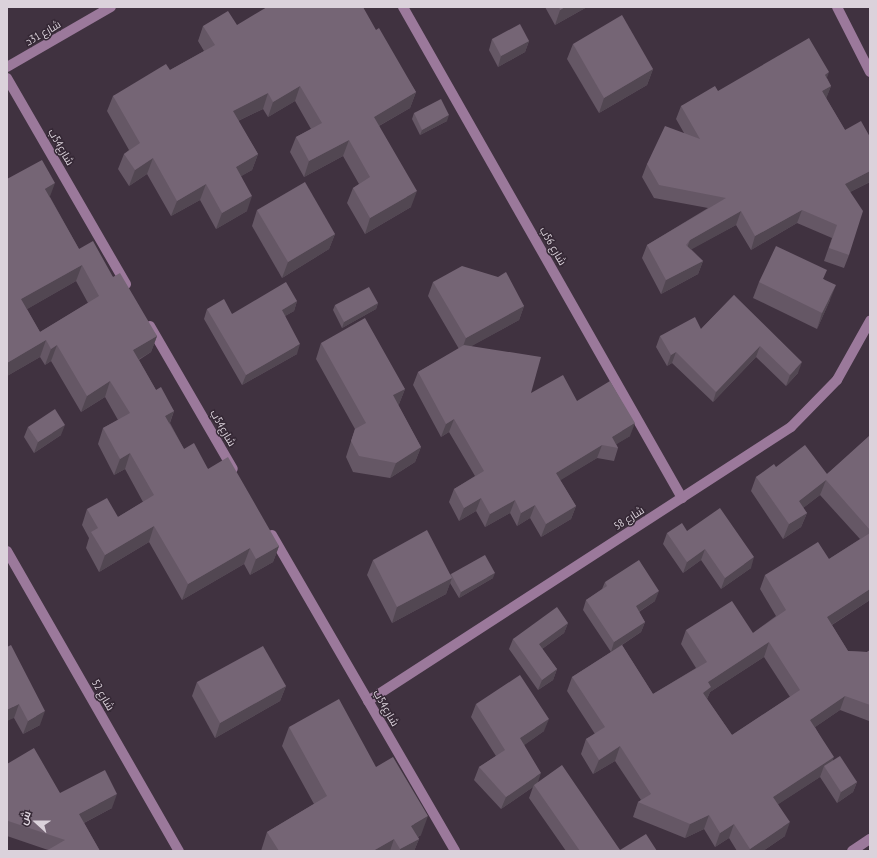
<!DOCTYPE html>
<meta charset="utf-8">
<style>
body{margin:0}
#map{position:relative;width:877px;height:858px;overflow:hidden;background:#403240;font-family:"PT Sans Narrow",Cairo,sans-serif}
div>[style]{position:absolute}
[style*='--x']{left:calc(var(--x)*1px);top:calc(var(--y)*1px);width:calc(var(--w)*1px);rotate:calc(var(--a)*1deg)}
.minor>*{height:10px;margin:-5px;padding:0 5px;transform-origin:5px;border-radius:5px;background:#9b799b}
.wall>*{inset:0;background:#655765}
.shaded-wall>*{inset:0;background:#524752}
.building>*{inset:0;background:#756575}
span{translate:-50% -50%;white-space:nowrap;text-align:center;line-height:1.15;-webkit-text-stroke:3px #352835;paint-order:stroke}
.street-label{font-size:11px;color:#dbd2db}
.frame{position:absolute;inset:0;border:8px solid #dbd2db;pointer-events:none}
.north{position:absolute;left:16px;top:802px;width:40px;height:40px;-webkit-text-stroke:3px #352835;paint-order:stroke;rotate:291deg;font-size:11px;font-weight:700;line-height:16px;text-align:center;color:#dbd2db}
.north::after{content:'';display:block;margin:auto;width:14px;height:18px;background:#dbd2db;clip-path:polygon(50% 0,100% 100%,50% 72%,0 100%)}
</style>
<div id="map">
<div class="minor">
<i style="--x:403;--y:7;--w:565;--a:60.39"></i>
<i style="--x:837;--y:7;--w:73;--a:63.1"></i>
<i style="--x:7;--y:67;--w:120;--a:-30"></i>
<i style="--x:7;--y:78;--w:238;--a:60"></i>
<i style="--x:150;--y:326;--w:165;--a:59.9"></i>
<i style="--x:272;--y:535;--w:365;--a:59.9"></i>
<i style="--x:7;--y:551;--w:346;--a:60.2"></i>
<i style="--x:368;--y:701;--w:504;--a:-32.93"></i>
<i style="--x:791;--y:427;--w:66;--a:-45.6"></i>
<i style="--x:837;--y:380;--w:68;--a:-60.8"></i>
<i style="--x:852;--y:851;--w:22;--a:-34"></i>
</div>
<div class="wall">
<i style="clip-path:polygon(545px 7px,587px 7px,555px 25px)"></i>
<i style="clip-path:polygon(237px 25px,376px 30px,416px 92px,410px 108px,379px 126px,411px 207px,365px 234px,347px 203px,353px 188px,359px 184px,343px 156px,304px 177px,290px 152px,296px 137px,311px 129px,295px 101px,268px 117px,263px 109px,238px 121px,258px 154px,252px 170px,241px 176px,247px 211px,216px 229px,200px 200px,171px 216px,147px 174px,129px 186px,118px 169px,124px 154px,129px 150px,107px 111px,113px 96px,170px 70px,204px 51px,198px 41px,203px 26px)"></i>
<i style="clip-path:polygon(492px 39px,529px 41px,525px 52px,498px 67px,489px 50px)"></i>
<i style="clip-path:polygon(573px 44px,653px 69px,647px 85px,599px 113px,567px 59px)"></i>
<i style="clip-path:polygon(827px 78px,831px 86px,826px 98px,845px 130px,870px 137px,870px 182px,850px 192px,849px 255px,844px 268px,824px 261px,832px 238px,797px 223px,751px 250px,736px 225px,691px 249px,703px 261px,698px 274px,661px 294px,642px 258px,647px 245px,708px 208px,654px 198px,642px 177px,647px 164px,684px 133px,676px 119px,681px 106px,718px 91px)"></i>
<i style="clip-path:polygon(414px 113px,447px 121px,420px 135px,412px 119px)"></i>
<i style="clip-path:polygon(evenodd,7px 179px,50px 197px,79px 249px,113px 277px,157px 336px,151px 352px,139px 360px,156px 390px,174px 411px,170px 423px,184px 449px,208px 469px,279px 546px,273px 562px,250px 575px,244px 564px,182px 600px,149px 542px,99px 572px,86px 548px,89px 538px,82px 525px,87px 509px,118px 517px,143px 502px,125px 469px,114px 475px,98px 444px,103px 428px,118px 420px,105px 397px,81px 412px,51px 361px,45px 365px,40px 357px,7px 376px,7px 179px,76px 281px,88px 303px,40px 332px,27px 309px,76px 281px)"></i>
<i style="clip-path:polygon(257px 210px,335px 234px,329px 249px,282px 278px,252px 226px)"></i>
<i style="clip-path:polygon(498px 277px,524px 306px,519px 320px,471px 346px,531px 393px,577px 401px,630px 436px,616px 444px,618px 448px,614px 461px,597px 458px,560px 480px,576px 506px,571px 519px,541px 537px,530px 518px,517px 526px,510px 513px,485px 527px,476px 511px,459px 521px,449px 502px,454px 489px,475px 476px,449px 432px,441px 437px,413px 385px,418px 372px,459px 349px,428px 296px,433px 282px)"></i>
<i style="clip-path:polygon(824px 279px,830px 300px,817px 329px,753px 298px,759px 282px)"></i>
<i style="clip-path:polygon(734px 295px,798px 373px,786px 386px,756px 357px,713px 402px,672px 363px,667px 366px,656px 347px,660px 336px,701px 329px)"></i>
<i style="clip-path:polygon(297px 301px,294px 311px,285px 316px,297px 354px,242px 385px,204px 319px,207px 309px,232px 314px)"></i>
<i style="clip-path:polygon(378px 303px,376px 309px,342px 328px,333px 310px,335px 305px)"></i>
<i style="clip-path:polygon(321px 343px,405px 389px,399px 404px,398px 405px,421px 447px,415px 462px,390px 478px,353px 472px,346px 457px,355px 429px,316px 359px)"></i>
<i style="clip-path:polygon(28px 427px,61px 435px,34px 453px,24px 437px)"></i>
<i style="clip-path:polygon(evenodd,870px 438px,870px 600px,832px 625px,848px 651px,867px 652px,870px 650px,870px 720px,869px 721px,840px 710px,815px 727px,833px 761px,857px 782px,853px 792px,837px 803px,820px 777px,778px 804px,785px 836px,763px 851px,737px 851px,729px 838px,715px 847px,704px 829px,685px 838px,633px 817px,638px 802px,641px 800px,615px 761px,593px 774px,581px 754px,586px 739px,595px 734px,567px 691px,572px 677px,611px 652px,583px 610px,586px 600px,602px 589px,605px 582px,655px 601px,639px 612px,645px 622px,641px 632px,622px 645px,653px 694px,696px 668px,681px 644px,686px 630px,753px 633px,776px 616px,760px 589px,765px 575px,829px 559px,860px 539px,820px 495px,803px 508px,807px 513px,801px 527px,783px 539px,751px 491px,756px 477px,776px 467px,827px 474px,870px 438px,764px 657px,790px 697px,732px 735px,707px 699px,710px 692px,764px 657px)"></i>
<i style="clip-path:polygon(687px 531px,751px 568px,721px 589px,701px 560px,683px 573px,663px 544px,667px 533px)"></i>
<i style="clip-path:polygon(373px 560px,450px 575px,451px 574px,493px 578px,459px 598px,450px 583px,446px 594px,392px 623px,367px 575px)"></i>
<i style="clip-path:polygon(568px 623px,564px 633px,542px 649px,557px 669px,553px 680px,538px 690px,509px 649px,513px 639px)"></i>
<i style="clip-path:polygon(7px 647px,40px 725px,23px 734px,14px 718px)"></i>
<i style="clip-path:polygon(197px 682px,286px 686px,280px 701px,215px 738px,192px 696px)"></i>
<i style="clip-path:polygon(476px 704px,544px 731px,524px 745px,538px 782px,620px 850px,657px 851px,566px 851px,529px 798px,533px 787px,501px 809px,474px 780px,479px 767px,496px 756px,471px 717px)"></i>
<i style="clip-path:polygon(289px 727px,376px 767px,421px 835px,418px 837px,419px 839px,414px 851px,261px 851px,267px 832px,314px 804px,282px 746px)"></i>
<i style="clip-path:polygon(7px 764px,60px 793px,112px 808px,84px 823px,100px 851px,48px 850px,7px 836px)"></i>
</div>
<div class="shaded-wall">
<i style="clip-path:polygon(565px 7px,587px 7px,555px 25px,560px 10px)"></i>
<i style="clip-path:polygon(529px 41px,525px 52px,498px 67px,501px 56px)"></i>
<i style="clip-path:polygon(653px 69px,647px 85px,599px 113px,604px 98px)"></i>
<i style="clip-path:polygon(829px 72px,824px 86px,825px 75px)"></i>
<i style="clip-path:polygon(300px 86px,295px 101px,268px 117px,273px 102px)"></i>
<i style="clip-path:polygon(831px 86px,826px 99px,822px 91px)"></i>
<i style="clip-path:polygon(416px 92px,410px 108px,368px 132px,374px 117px)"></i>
<i style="clip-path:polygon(268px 93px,263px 109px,227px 126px,233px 111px)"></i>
<i style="clip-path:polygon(449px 115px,447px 121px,420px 135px,422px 130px)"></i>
<i style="clip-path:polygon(349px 140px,343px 156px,304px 177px,309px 161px)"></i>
<i style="clip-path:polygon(258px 154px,252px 170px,231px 182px,236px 167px)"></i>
<i style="clip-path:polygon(153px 158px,147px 174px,129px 186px,135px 170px)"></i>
<i style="clip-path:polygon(870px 171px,870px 182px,840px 197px,845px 184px)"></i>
<i style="clip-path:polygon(55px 183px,49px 199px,45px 189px)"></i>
<i style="clip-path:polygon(206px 184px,200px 200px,171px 216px,177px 201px)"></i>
<i style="clip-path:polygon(417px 191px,411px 207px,365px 234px,370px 218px)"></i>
<i style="clip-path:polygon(252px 196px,247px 211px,216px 229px,222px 213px)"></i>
<i style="clip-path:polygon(802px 210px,797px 223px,751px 250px,755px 236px)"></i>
<i style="clip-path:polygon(741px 211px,736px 225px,685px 253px,690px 240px)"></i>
<i style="clip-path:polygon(335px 234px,329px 249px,282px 278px,288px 262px)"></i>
<i style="clip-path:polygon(703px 261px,698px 274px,661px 294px,666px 280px)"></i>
<i style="clip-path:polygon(82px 265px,76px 281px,15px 316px,21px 299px)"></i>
<i style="clip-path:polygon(836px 285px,830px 300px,817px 329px,822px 313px)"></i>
<i style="clip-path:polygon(297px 301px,294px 311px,278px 320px,282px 310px)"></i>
<i style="clip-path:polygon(378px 303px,376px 309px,342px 328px,344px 322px)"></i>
<i style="clip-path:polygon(524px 306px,519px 320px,461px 352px,466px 338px)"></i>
<i style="clip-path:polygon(157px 336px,151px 352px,127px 366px,133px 350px)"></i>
<i style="clip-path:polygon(46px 340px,40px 357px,7px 376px,7px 363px)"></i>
<i style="clip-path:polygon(300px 344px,297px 354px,242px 385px,246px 375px)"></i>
<i style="clip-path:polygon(57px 345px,51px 361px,45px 365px,51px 349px)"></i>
<i style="clip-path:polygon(760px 346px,756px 357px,713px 402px,716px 392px)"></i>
<i style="clip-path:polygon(676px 352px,672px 363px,667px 366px,671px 355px)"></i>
<i style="clip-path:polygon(802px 362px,798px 373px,786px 386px,790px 375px)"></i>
<i style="clip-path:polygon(110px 381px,105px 397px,81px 412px,87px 396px)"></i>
<i style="clip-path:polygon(405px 389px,399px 404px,387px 411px,393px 395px)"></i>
<i style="clip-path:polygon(174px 411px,168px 427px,165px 416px)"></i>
<i style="clip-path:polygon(454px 419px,449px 432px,441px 437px,446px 424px)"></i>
<i style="clip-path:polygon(635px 423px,630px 436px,612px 447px,612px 437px)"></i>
<i style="clip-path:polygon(65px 425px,61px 435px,34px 453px,38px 442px)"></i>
<i style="clip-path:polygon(602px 445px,597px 458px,551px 486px,556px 473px)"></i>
<i style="clip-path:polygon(421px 447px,415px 462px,390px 478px,396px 463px)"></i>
<i style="clip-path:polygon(130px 453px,125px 469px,114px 475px,120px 459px)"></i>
<i style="clip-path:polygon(826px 480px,820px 495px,794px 515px,799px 501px)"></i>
<i style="clip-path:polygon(481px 498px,476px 511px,459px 521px,464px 508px)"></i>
<i style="clip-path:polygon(515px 500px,510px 513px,485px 527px,490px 514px)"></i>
<i style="clip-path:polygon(535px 505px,530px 518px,517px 526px,521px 513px)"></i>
<i style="clip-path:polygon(576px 506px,571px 519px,541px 537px,546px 524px)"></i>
<i style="clip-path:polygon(807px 513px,801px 527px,783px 539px,789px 524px)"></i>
<i style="clip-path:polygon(154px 526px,149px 542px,99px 572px,105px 555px)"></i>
<i style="clip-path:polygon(279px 546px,273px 562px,250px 575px,256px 559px)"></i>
<i style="clip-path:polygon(250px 548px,244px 564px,182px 600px,188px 584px)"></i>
<i style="clip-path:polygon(705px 549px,701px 560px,683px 573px,687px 562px)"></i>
<i style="clip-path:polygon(754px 557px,751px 568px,721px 589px,725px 578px)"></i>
<i style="clip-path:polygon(495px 573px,493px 578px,459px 598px,461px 592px)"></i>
<i style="clip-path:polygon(452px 578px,446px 594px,392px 623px,397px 607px)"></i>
<i style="clip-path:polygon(870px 589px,870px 600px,822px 631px,827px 617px)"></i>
<i style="clip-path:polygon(659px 591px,655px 601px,632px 616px,636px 606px)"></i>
<i style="clip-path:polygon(645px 622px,641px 632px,611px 652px,614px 642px)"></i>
<i style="clip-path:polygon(568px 623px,564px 633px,535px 654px,539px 644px)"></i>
<i style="clip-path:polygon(769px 642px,764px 657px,710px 692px,706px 701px,703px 693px,708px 682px)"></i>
<i style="clip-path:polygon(557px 669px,553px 680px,538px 690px,542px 680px)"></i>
<i style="clip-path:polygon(286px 686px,280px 701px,215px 738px,220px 723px)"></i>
<i style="clip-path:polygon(845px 696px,840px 710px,805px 734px,810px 720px)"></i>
<i style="clip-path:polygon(19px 704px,14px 718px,7px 721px,7px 710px)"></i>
<i style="clip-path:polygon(45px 711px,40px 725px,23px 734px,28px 721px)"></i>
<i style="clip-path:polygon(549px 719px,544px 731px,516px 751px,520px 738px)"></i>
<i style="clip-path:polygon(620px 746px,615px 761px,593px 774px,599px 760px)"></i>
<i style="clip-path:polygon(834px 757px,829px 771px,824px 766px,820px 777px,768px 811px,773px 797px)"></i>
<i style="clip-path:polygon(541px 773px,537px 785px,534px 785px,533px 787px,501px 809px,506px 797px)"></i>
<i style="clip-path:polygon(857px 782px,853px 792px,837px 803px,841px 792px)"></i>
<i style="clip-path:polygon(117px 794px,112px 808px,74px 828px,79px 814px)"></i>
<i style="clip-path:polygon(709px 815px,704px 829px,685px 838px,690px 824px)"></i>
<i style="clip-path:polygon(428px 816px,421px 835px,404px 845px,411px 826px)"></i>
<i style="clip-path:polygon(790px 822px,785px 836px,763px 851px,749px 851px,750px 849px)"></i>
<i style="clip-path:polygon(734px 824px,729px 838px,715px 847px,720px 833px)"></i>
<i style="clip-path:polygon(394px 839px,390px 851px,373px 851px)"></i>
<i style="clip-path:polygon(419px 839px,414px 851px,400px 851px,400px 849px)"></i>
</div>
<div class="building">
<i style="clip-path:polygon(267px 7px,363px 7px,376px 30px,379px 28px,416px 92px,374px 117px,417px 191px,370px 218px,353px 188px,370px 177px,349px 140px,309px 161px,296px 137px,322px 123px,300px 86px,273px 102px,268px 93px,233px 111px,258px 154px,236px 167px,252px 196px,222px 213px,206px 184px,177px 201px,153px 158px,135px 170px,124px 154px,140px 143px,113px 96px,166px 64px,170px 70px,215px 45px,203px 26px,228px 11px,237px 25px)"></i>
<i style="clip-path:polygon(559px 7px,565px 7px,560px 10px)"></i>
<i style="clip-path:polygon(622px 15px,653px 69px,604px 98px,573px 44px)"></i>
<i style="clip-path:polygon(520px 24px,529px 41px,501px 56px,492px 39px)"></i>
<i style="clip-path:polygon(809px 38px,829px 72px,825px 75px,831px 86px,822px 91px,845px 130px,861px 121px,870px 137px,870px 171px,845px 184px,863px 211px,849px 255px,829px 248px,837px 225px,802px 210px,755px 236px,741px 211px,690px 240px,684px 229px,690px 240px,686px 245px,703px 261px,666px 280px,647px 245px,726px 198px,659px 185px,647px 164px,665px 126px,700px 139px,681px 106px,715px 86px,718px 91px)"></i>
<i style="clip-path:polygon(441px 99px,449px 115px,422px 130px,414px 113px)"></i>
<i style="clip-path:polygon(evenodd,42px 160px,55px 183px,45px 189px,79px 249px,93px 241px,113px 277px,120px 273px,157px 336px,133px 350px,156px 390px,161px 387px,174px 411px,165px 416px,184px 449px,194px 443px,208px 469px,228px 457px,279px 546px,256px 559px,250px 548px,188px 584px,154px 526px,105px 555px,91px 532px,98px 528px,87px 509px,107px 498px,118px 517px,154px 495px,130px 453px,120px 459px,103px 428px,130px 413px,110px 381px,87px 396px,57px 345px,51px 349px,46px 340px,7px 363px,7px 313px,8px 312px,7px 310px,7px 179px,42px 160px,82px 265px,99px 296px,40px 332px,21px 299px,82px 265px)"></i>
<i style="clip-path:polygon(305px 182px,335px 234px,288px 262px,257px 210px)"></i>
<i style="clip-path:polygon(776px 246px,827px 270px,823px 279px,836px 285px,822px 313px,759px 282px)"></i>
<i style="clip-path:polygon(462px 266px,498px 277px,506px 272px,524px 306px,466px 338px,433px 282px)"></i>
<i style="clip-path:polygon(286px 282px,297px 301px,282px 310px,300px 344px,246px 375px,207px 309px,224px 299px,232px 314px)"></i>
<i style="clip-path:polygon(369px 287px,378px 303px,344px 322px,335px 305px)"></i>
<i style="clip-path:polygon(734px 295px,802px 362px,790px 375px,760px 346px,716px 392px,676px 352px,671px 355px,660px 336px,695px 317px,701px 329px)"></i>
<i style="clip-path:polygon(365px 318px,405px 389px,393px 395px,421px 447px,396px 463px,359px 456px,351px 441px,355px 429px,366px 423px,321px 343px)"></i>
<i style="clip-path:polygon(464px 345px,541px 357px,531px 393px,563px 375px,577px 401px,610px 381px,635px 423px,612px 437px,618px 448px,602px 445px,556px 473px,576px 506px,546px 524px,535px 505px,521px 513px,515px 500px,490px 514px,481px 498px,464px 508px,454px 489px,484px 471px,454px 419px,446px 424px,418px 372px)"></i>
<i style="clip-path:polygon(55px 409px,65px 425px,38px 442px,28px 427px)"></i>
<i style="clip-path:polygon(869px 436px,870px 438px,870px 530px,826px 480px,799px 501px,807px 513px,789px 524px,756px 477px,774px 464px,776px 467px,805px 445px,827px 474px)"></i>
<i style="clip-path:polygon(720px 508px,754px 557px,725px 578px,705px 549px,687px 562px,667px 533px,682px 523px,687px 531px)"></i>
<i style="clip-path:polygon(427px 530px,452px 578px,397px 607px,373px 560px)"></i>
<i style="clip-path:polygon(evenodd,870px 533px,870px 589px,827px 617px,848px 651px,867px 652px,870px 650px,870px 705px,845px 696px,810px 720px,834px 757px,773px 797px,790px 822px,750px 849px,734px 824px,720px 833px,709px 815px,690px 824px,638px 802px,651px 794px,620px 746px,599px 760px,586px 739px,605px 727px,572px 677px,622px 645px,653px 694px,707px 662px,686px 630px,732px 601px,753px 633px,786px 610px,765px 575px,818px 542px,829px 559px,870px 533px,769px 642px,800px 690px,732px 735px,703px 693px,711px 687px,708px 682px,769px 642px)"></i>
<i style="clip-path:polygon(485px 555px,495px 573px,461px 592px,451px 574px)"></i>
<i style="clip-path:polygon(639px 560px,659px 591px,636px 606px,645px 622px,614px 642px,586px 600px,607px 586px,605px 582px)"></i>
<i style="clip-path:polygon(557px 607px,568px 623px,539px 644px,557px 669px,542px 680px,513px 639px)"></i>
<i style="clip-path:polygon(11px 645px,45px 711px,28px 721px,19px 704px,7px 710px,7px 647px)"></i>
<i style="clip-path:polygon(263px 646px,286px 686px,220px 723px,197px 682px)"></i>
<i style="clip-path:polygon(520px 675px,549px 719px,520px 738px,541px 773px,506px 797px,479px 767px,505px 750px,476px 704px)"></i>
<i style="clip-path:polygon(339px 699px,376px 767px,393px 757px,428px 816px,411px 826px,419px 839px,400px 849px,394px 839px,373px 851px,279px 851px,267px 832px,327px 796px,289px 727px)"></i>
<i style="clip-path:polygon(34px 748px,60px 793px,105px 770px,117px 794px,79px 814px,100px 851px,46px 851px,65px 840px,8px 821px,7px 819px,7px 764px)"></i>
<i style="clip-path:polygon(840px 756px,857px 782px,841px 792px,824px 766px)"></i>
<i style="clip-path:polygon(562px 765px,620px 850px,646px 834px,657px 851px,580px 851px,534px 785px)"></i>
</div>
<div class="street-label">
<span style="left:43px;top:33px;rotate:-30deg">شارع 31د</span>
<span style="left:61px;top:147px;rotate:60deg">شارع54ب</span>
<span style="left:553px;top:246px;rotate:60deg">شارع 56ب</span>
<span style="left:223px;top:428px;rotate:60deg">شارع54ب</span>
<span style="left:629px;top:518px;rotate:-33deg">شارع 58</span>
<span style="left:103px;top:695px;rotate:60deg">شارع 52</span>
<span style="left:386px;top:708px;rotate:60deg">شارع54ب</span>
</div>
<div class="frame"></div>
<div class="north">ش</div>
</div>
